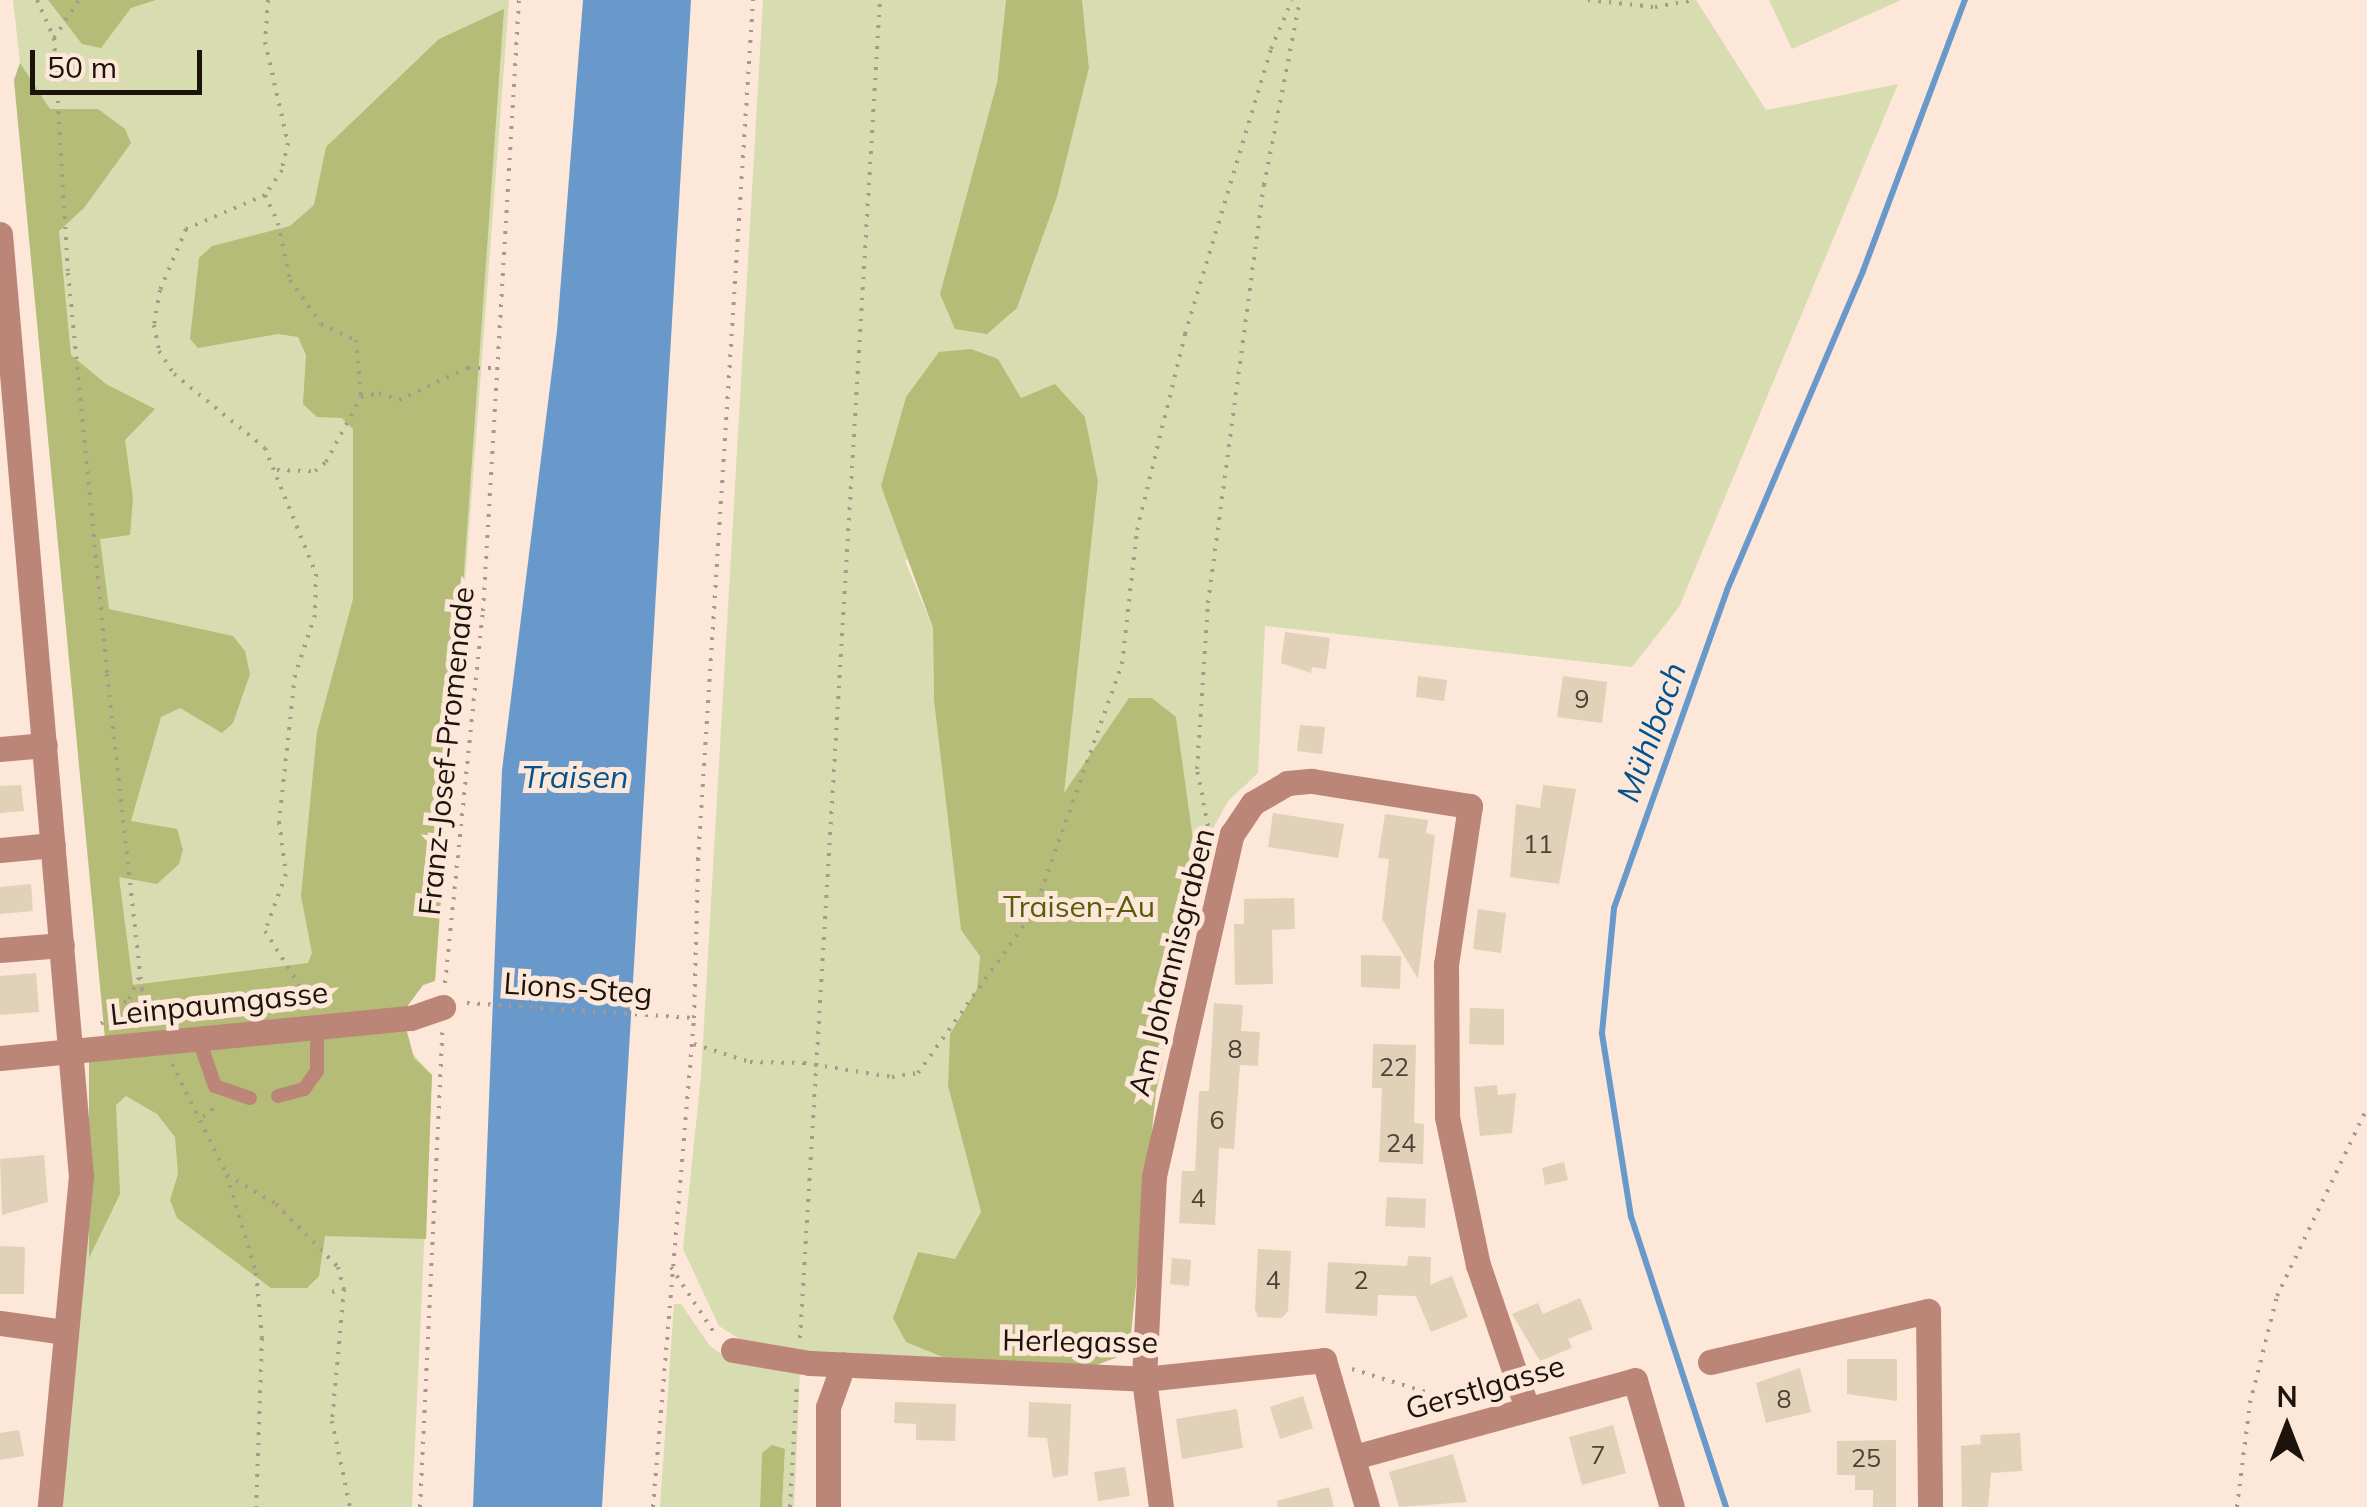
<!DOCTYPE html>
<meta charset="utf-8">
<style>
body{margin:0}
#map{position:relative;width:2367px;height:1507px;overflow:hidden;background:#fce7d8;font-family:Mulish,sans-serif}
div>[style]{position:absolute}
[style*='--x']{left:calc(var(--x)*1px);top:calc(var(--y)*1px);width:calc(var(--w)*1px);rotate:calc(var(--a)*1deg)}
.green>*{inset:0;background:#d7dcb1}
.forest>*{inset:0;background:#b5bc77}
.water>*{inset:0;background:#6999cb}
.stream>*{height:6px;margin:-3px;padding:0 3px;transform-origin:3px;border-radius:3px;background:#6999cb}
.building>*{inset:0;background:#e1d1b8}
.path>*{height:4px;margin-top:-2px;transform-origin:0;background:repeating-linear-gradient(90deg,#a9998d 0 2.5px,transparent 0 10.5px)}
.lane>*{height:14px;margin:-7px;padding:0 7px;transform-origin:7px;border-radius:7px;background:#bb8678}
.street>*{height:25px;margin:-12.5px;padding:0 12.5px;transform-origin:12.5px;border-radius:12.5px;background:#bb8678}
span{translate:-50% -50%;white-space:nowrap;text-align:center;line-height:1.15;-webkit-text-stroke:10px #fce7d8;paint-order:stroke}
.number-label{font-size:25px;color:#4c4237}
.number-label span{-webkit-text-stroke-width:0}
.street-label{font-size:30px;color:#1b130c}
.park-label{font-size:30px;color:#585d0d}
.water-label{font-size:32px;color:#02528f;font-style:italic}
.north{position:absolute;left:2237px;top:1377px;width:100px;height:100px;-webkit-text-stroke:8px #fce7d8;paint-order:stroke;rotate:0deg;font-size:28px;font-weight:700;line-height:40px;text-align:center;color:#1b130c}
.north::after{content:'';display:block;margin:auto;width:35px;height:45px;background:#1b130c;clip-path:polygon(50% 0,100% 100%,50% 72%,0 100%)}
.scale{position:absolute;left:30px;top:50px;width:172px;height:45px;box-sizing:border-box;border:5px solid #1b130c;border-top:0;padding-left:12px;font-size:30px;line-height:35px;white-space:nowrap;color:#1b130c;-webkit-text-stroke:8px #fce7d8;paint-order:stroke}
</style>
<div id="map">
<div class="green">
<i style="clip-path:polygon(13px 0,509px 0,435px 981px,423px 985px,406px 1008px,407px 1047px,432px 1075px,412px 1507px,62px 1507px,94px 1179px,89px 1058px,105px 1038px,14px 80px,20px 63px)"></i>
<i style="clip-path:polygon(763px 0,1006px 0,997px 83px,1017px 308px,1057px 197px,1089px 68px,1082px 0,1696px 0,1766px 110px,1898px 84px,1679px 607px,1632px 667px,1265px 626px,1258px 773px,1228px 801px,1196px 860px,1176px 718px,1129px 699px,1063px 796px,1098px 481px,1085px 417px,905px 561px,933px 628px,934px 701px,961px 930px,980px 955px,977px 989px,950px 1034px,948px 1086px,981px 1212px,955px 1259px,955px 1362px,801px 1357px,751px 1346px,719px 1326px,683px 1249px,701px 1076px)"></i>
<i style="clip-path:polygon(1769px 0,1901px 0,1792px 49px)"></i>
<i style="clip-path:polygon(674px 1304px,681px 1304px,710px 1346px,731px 1361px,800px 1373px,794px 1507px,782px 1507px,785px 1450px,762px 1453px,760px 1507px,660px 1507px)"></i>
</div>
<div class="forest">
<i style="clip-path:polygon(48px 0,156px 0,131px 8px,101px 48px,82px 44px)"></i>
<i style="clip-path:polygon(1006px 0,1082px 0,1089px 68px,1057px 197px,1017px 308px,987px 334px,955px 329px,940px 294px,997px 83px)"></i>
<i style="clip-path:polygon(504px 9px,435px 981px,423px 985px,406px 1008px,105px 1038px,14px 80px,20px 63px,50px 109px,98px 109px,125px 129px,131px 143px,84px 208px,59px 231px,71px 355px,106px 384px,155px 409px,125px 440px,133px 498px,130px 535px,100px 539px,109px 609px,233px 636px,245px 651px,250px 674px,233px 723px,222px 733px,180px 708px,161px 717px,131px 821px,177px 829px,183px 850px,179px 864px,157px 884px,119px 877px,133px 985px,308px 963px,312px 953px,301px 896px,317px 732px,353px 599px,353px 429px,342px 418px,317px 417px,303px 404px,306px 355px,298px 337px,278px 334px,198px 348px,190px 339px,199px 258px,212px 246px,290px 226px,314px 205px,326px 147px,439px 39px)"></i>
<i style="clip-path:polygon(971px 349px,998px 359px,1021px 398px,1055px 384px,1085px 417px,1098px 481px,1064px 793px,1129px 698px,1152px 698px,1176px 717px,1196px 860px,1186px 954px,1156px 1092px,1129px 1353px,1096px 1365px,955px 1362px,906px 1342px,893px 1318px,918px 1252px,955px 1259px,981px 1212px,948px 1086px,950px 1034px,977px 989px,980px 956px,961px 930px,934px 701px,933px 628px,881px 486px,906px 397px,939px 352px)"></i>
<i style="clip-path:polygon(406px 1028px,414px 1058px,432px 1075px,426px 1239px,325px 1236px,319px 1276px,307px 1288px,271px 1288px,177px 1218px,170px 1200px,178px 1174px,175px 1137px,157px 1114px,126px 1096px,116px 1105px,120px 1194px,89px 1258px,89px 1058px)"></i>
<i style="clip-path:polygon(772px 1445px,785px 1449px,782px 1507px,760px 1507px,762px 1453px)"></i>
</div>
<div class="water">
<i style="clip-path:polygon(583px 0,691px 0,602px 1507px,473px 1507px,502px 770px,557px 331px)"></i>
</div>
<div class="stream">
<i style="--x:1726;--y:1507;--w:305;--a:-108.1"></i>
<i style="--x:1631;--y:1217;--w:186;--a:-99"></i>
<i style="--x:1602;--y:1033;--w:126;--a:-84.5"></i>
<i style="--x:1614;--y:908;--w:337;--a:-70.4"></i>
<i style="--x:1727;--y:590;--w:347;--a:-66.9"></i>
<i style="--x:1863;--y:271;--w:290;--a:-69.4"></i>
</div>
<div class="building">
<i style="clip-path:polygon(1285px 632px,1330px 638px,1326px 669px,1312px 667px,1311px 673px,1281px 663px)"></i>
<i style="clip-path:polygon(1418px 676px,1447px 680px,1444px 701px,1416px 697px)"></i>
<i style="clip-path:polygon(1563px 676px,1607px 682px,1602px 723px,1557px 717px)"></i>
<i style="clip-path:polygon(1300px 725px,1325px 727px,1322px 754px,1297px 751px)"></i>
<i style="clip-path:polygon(21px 785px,24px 811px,0 813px,0 786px)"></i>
<i style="clip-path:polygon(1543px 785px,1576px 789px,1559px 884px,1510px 877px,1516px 804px,1540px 808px)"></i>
<i style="clip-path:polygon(1273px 813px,1344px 824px,1338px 858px,1268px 847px)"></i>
<i style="clip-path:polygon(1385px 814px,1428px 820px,1426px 833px,1435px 835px,1418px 979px,1382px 919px,1389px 859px,1378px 858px)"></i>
<i style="clip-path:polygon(31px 884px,33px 911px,0 914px,0 887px)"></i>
<i style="clip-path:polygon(1294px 898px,1295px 929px,1272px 930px,1273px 984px,1235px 985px,1234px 924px,1244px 924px,1244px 899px)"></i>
<i style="clip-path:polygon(1478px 909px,1506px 913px,1501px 953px,1473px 949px)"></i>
<i style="clip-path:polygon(1361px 955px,1401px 956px,1400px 989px,1361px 987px)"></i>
<i style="clip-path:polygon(36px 973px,39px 1012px,0 1015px,0 976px)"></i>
<i style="clip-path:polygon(1214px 1003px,1243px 1005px,1241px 1031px,1260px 1032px,1258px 1066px,1240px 1065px,1234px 1149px,1219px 1148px,1215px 1225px,1179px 1223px,1182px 1171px,1195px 1171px,1199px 1091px,1209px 1091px)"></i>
<i style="clip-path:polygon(1470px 1008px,1504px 1009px,1504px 1045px,1469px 1044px)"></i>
<i style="clip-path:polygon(1373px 1044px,1416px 1045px,1414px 1123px,1424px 1124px,1423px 1164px,1379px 1162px,1382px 1088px,1372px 1088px)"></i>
<i style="clip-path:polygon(1497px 1085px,1498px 1095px,1516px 1093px,1512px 1133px,1480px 1136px,1474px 1087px)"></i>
<i style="clip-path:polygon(44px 1155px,48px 1202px,2px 1215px,0 1159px)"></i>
<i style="clip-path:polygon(1564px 1162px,1568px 1180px,1545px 1185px,1542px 1168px)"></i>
<i style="clip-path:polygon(1387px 1197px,1426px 1199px,1425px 1228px,1385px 1226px)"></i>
<i style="clip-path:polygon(0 1246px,25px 1247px,24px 1294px,0 1294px)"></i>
<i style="clip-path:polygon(1258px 1249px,1291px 1251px,1288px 1311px,1282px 1318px,1258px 1317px,1255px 1309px)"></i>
<i style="clip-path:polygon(1408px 1256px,1431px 1257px,1430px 1285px,1452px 1276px,1468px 1317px,1431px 1332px,1416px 1296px,1378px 1295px,1377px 1316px,1325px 1313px,1328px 1262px,1407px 1266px)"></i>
<i style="clip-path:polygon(1172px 1258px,1191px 1260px,1189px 1286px,1170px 1284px)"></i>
<i style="clip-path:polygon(1580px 1298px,1593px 1329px,1568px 1339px,1572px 1348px,1540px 1361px,1512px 1314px,1538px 1303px,1543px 1314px)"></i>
<i style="clip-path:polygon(1847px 1359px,1897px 1359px,1897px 1401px,1847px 1394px)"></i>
<i style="clip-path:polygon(1800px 1368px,1811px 1412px,1766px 1423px,1756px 1383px)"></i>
<i style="clip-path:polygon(1303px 1396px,1313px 1428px,1280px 1439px,1270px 1407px)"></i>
<i style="clip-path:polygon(895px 1402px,956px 1404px,955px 1441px,916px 1440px,916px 1424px,894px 1423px)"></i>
<i style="clip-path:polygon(1029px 1402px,1071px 1404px,1068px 1475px,1053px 1478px,1047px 1438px,1028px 1437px)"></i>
<i style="clip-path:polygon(1237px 1409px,1243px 1448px,1182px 1459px,1176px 1419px)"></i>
<i style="clip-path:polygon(1613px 1425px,1626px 1473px,1582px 1485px,1569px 1437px)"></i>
<i style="clip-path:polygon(19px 1430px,24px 1456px,0 1460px,0 1433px)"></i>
<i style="clip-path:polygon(2020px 1433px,2022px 1471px,1991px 1473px,1988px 1507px,1962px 1507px,1961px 1446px,1981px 1444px,1980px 1435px)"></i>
<i style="clip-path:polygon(1896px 1440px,1896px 1507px,1873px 1507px,1873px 1490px,1855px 1490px,1855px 1475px,1837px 1475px,1837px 1441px)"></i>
<i style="clip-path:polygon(1453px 1454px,1467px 1502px,1399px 1507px,1389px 1472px)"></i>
<i style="clip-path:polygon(1125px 1467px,1130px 1496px,1098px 1501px,1094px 1472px)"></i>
<i style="clip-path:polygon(1329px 1487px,1334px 1507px,1278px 1507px,1277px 1501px)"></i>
</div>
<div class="path">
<i style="--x:37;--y:0;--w:42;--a:65.9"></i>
<i style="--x:54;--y:38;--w:235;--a:86.6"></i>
<i style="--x:68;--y:273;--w:403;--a:84.4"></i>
<i style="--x:107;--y:674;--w:317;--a:83.7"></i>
<i style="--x:142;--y:989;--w:31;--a:68"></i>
<i style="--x:268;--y:0;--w:42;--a:94.1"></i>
<i style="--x:265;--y:42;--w:104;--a:77.2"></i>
<i style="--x:288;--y:143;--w:28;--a:103"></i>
<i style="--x:282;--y:170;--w:30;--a:124"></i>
<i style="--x:265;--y:195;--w:86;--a:156.7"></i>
<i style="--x:186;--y:229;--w:66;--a:113.1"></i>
<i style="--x:160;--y:290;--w:36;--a:100"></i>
<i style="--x:154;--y:325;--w:26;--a:79"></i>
<i style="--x:159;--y:351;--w:27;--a:57"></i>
<i style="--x:174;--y:374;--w:117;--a:39.1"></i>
<i style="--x:265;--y:448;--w:136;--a:68"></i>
<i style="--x:316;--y:574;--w:41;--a:91.4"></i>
<i style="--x:315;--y:615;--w:63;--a:108.4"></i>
<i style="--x:295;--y:675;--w:148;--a:96.2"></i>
<i style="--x:279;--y:822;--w:52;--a:82.3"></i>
<i style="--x:286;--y:874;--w:61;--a:110.2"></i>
<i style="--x:265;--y:931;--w:84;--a:57.6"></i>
<i style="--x:1588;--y:0;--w:67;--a:6"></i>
<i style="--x:1655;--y:7;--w:40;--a:-10"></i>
<i style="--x:54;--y:38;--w:45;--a:-56.7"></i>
<i style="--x:265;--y:195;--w:31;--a:65"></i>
<i style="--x:278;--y:223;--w:58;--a:78.1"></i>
<i style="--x:290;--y:280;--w:54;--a:54.8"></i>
<i style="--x:321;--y:324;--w:38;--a:25"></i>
<i style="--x:356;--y:340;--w:57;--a:85"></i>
<i style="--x:277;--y:470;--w:38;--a:2"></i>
<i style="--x:315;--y:471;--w:14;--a:-39"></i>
<i style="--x:326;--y:462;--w:74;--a:-61.7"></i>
<i style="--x:361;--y:397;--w:18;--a:-13"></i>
<i style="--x:379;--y:393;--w:21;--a:19"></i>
<i style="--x:399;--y:400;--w:75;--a:-25.2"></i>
<i style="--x:467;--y:368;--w:29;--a:0"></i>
<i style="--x:1208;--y:826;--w:58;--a:-100.9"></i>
<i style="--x:1197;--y:769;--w:166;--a:-86.2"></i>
<i style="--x:1208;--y:603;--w:422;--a:-82.4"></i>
<i style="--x:1264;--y:185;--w:188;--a:-79"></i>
<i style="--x:445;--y:983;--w:374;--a:-84.2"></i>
<i style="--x:483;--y:611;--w:612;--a:-86.63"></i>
<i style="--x:467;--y:1003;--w:227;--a:3.8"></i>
<i style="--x:101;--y:1024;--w:38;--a:-42"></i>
<i style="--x:129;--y:999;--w:23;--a:-65"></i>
<i style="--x:694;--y:1044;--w:59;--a:17.8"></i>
<i style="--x:750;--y:1062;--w:54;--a:1.1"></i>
<i style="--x:804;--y:1063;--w:89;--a:9"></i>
<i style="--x:892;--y:1077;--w:26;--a:-9"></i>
<i style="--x:918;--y:1073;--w:199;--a:-54.4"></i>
<i style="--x:1034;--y:911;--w:262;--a:-70.4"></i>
<i style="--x:1122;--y:664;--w:135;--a:-83.6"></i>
<i style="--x:1137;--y:530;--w:202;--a:-76.2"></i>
<i style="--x:1185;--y:334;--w:298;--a:-73.2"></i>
<i style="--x:1271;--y:49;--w:53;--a:-66.8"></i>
<i style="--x:172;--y:1064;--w:124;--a:63.6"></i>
<i style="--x:227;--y:1175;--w:102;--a:73.5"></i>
<i style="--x:256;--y:1273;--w:65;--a:84.7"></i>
<i style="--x:262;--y:1338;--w:169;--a:92"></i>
<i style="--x:203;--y:1117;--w:19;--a:-39"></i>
<i style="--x:227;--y:1175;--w:57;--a:30.6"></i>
<i style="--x:276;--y:1204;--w:88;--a:45.5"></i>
<i style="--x:338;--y:1267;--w:23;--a:75"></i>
<i style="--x:344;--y:1289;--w:133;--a:95.2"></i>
<i style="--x:332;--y:1421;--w:88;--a:78.2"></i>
<i style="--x:671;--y:1267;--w:80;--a:56.7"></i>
<i style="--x:332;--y:1292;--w:12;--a:-14"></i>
<i style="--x:800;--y:1338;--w:1340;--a:-86.58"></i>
<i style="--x:1352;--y:1369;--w:111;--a:17.3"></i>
<i style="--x:420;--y:1507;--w:476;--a:-87.3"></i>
<i style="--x:653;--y:1507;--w:491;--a:-85.2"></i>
<i style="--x:694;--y:1018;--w:158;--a:-88.5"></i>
<i style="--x:698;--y:860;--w:862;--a:-86.34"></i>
<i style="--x:790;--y:1507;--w:125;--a:-86.8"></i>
<i style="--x:2237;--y:1507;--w:105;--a:-82.9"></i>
<i style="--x:2250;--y:1403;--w:110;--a:-75.8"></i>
<i style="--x:2277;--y:1296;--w:208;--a:-64.4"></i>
</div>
<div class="lane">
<i style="--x:198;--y:1037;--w:52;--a:70.9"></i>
<i style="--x:215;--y:1086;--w:37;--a:19"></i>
<i style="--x:278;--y:1096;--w:27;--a:-15"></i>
<i style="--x:304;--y:1089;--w:22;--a:-54"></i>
<i style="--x:317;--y:1071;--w:45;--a:-90"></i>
</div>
<div class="street">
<i style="--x:0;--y:234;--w:945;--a:85.09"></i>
<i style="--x:81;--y:1176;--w:332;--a:95.4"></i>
<i style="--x:0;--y:749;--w:45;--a:-5.1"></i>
<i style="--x:0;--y:850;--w:53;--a:-5.4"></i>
<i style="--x:0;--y:950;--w:62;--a:-4.6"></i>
<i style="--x:0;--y:1058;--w:413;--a:-5.6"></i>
<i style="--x:411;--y:1018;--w:34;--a:-19"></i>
<i style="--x:0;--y:1323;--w:66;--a:7.9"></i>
<i style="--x:733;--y:1350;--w:78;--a:9.6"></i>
<i style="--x:810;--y:1363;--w:334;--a:2.7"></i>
<i style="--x:1144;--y:1379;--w:181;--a:-6"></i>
<i style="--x:1324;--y:1360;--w:153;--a:73.7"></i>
<i style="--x:1710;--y:1362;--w:224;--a:-13.2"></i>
<i style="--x:1928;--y:1311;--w:196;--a:89.4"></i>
<i style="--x:1354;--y:1457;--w:291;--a:-15.3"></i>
<i style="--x:1635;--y:1380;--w:132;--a:73.8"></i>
<i style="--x:828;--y:1507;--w:100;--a:-90"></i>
<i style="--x:828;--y:1407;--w:45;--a:-70.3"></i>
<i style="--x:1161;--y:1507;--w:129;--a:-97.6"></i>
<i style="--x:1144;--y:1379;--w:203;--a:-87.2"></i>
<i style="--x:1154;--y:1176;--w:351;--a:-77.2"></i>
<i style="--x:1232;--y:834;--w:37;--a:-56"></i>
<i style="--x:1253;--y:803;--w:39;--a:-30"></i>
<i style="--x:1287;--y:783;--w:25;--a:-5"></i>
<i style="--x:1312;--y:781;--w:160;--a:9"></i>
<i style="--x:1470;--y:806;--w:160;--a:98.6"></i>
<i style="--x:1446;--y:964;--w:153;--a:89.6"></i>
<i style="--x:1447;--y:1117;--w:151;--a:78.2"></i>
<i style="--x:1478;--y:1265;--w:151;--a:71.1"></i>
</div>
<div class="number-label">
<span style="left:1582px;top:699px">9</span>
<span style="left:1538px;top:844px">11</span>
<span style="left:1235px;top:1049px">8</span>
<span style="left:1394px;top:1067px">22</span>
<span style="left:1217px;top:1120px">6</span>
<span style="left:1401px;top:1143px">24</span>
<span style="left:1198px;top:1198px">4</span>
<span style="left:1273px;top:1280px">4</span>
<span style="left:1361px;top:1280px">2</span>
<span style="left:1784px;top:1399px">8</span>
<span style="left:1598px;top:1455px">7</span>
<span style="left:1866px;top:1458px">25</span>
</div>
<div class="street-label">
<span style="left:446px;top:751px;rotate:-84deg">Franz-Josef-Promenade</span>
<span style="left:1171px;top:962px;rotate:-76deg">Am Johannisgraben</span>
<span style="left:578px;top:988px;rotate:4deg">Lions-Steg</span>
<span style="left:219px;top:1003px;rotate:-6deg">Leinpaumgasse</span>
<span style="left:1080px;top:1341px;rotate:1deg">Herlegasse</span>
<span style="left:1485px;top:1387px;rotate:-16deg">Gerstlgasse</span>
</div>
<div class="park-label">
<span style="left:1079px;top:906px">Traisen-Au</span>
</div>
<div class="water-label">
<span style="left:1651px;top:732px;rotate:-70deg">Mühlbach</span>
<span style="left:575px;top:776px">Traisen</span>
</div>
<div class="north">N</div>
<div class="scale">50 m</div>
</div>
